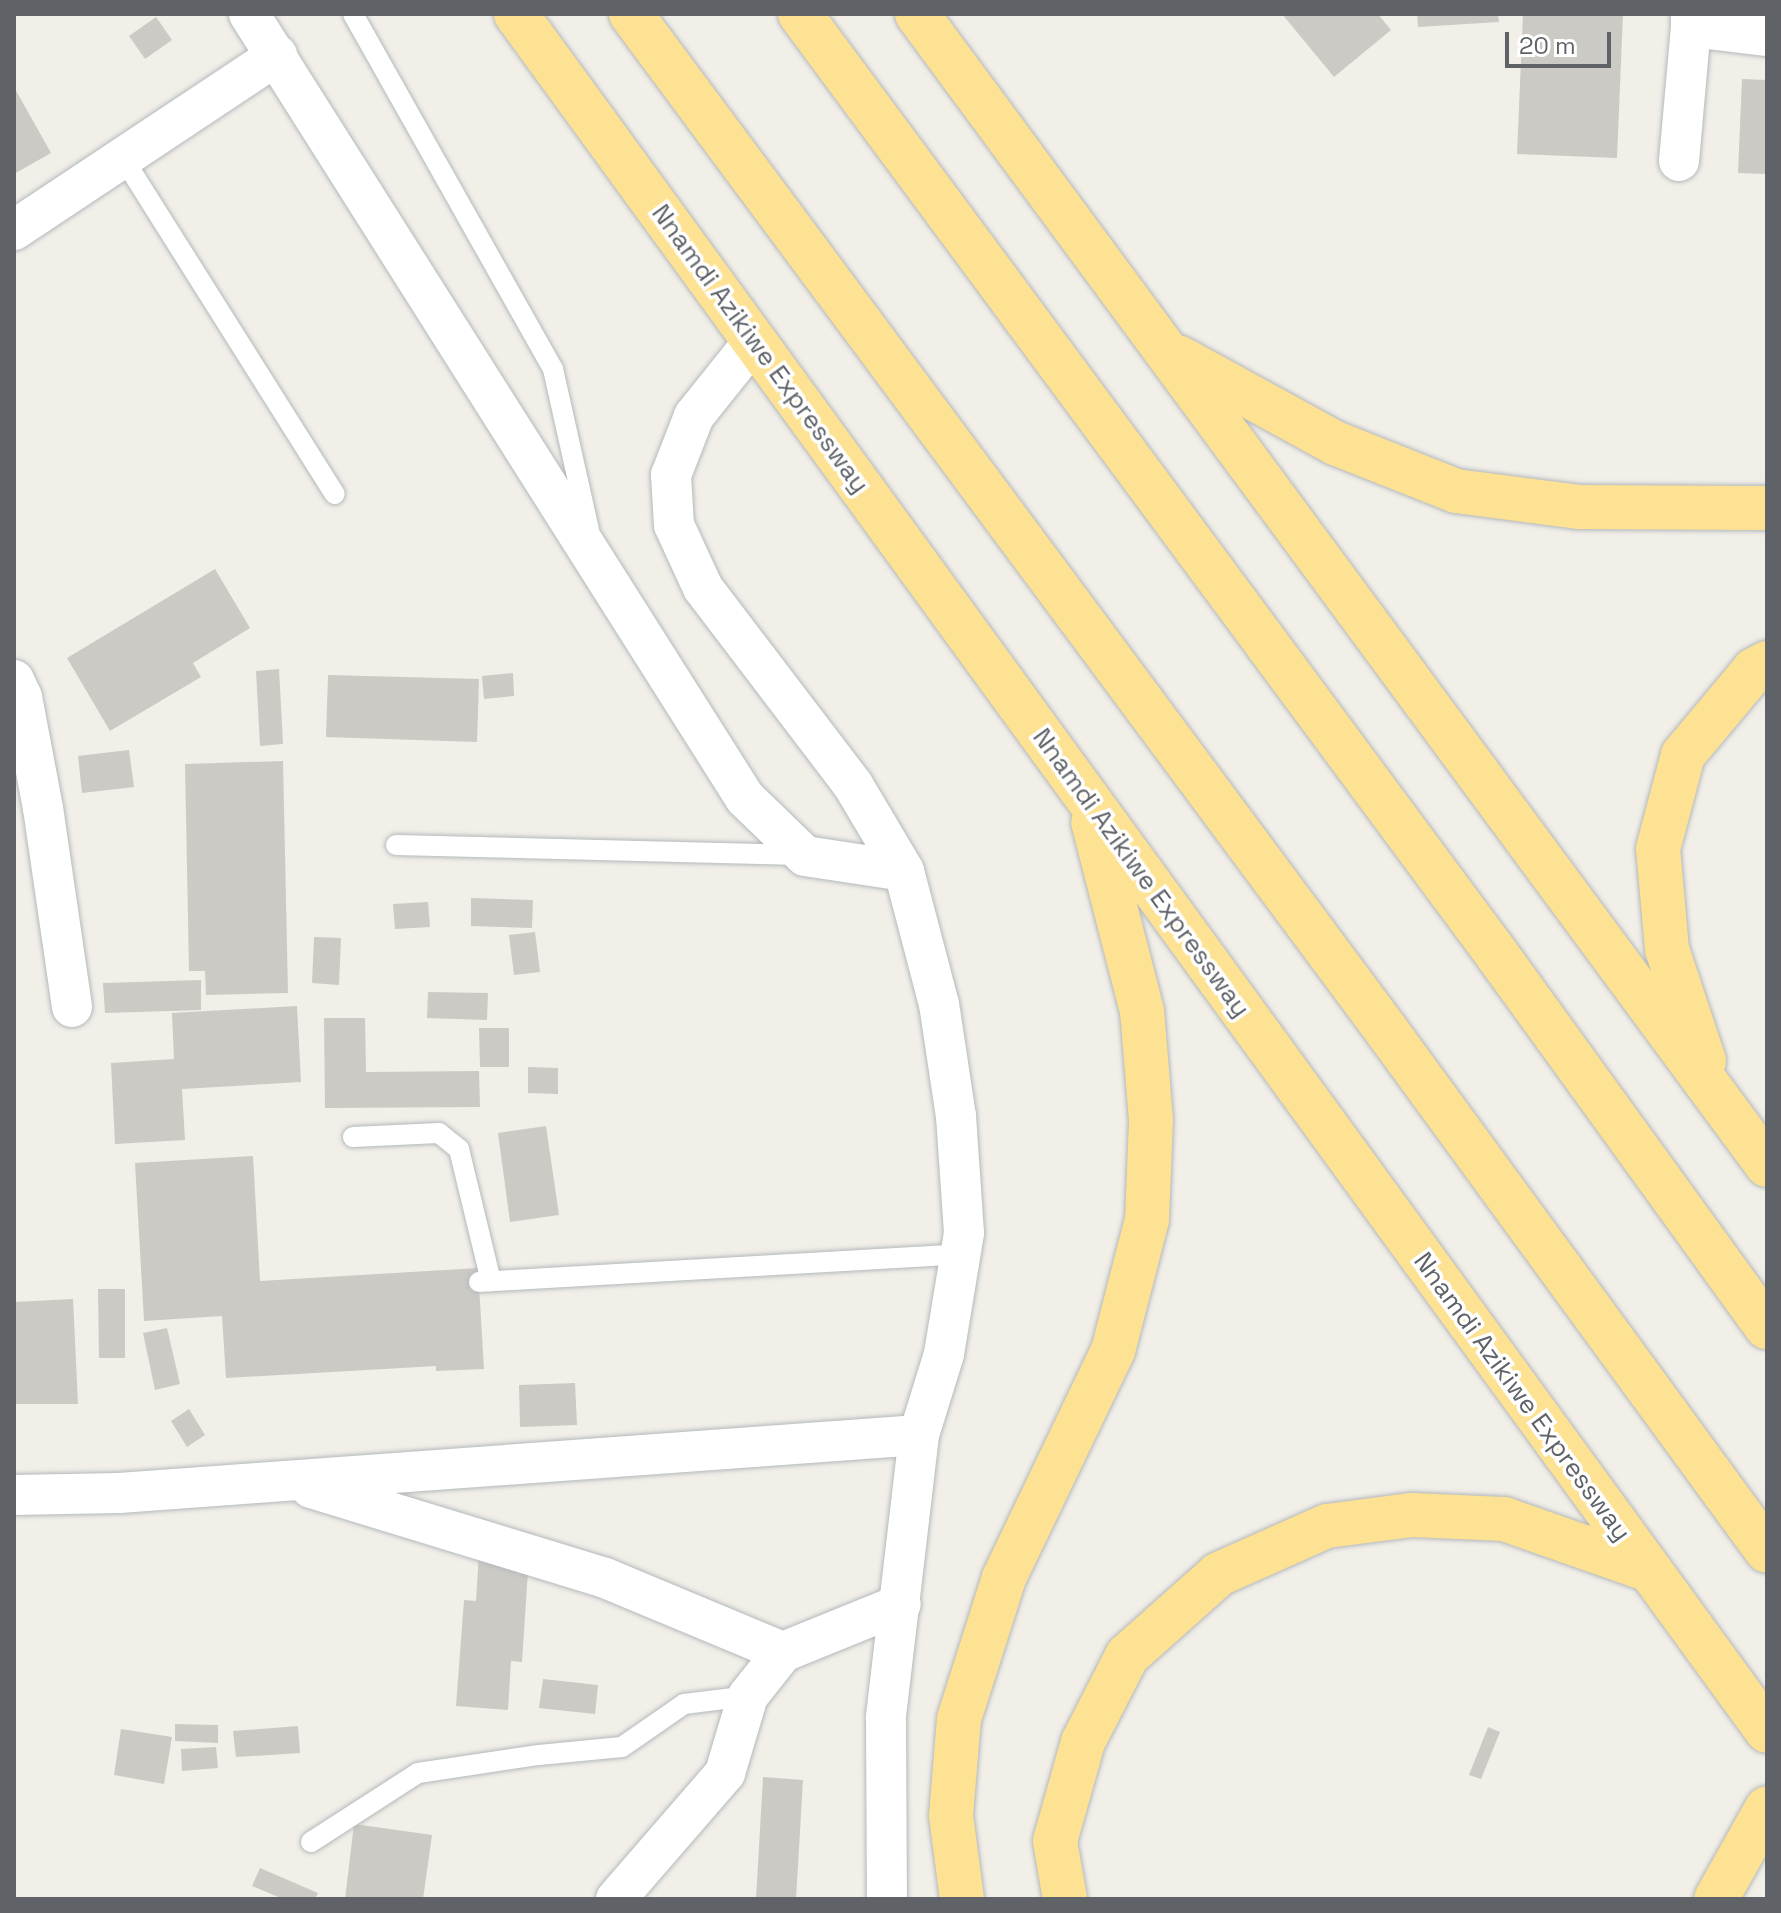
<!DOCTYPE html>
<style>
body{margin:0}
#map{position:relative;width:1781px;height:1913px;overflow:hidden;background:#f1efe8;font-family:"Space Grotesk",sans-serif}
div>[style]{position:absolute}
[style*='--x']{left:calc(var(--x)*1px);top:calc(var(--y)*1px);width:calc(var(--w)*1px);rotate:calc(var(--a)*1deg)}
.building>*{inset:0;background:#cccac5}
.roads{filter:drop-shadow(0 0 2px #b5b8bc) drop-shadow(0 0 2px #b5b8bc)}
.lane>*{height:20px;margin:-10px;padding:0 10px;transform-origin:10px;border-radius:10px;background:#fff}
.street>*{height:40px;margin:-20px;padding:0 20px;transform-origin:20px;border-radius:20px;background:#fff}
.highway>*{height:44px;margin:-22px;padding:0 22px;transform-origin:22px;border-radius:22px;background:#fde293}
span{translate:-50% -50%;white-space:nowrap;text-align:center;line-height:1.15;-webkit-text-stroke:7px #fff;paint-order:stroke}
.street-label{font-size:26px;color:#5f6368}
.frame{position:absolute;inset:0;border:16px solid #5f6368;pointer-events:none}
.scale{position:absolute;left:1505px;top:32px;width:106px;height:36px;box-sizing:border-box;border:4px solid #5f6368;border-top:0;padding-left:10px;font-size:24px;line-height:28px;white-space:nowrap;color:#5f6368;-webkit-text-stroke:6px #fff;paint-order:stroke}
</style>
<div id="map">
<div class="building">
<i style="clip-path:polygon(1282px 14px,1378px 14px,1391px 30px,1334px 77px)"></i>
<i style="clip-path:polygon(1417px 14px,1498px 14px,1499px 22px,1418px 27px)"></i>
<i style="clip-path:polygon(1523px 14px,1623px 14px,1617px 158px,1517px 154px)"></i>
<i style="clip-path:polygon(156px 17px,172px 40px,145px 59px,129px 36px)"></i>
<i style="clip-path:polygon(1742px 79px,1767px 80px,1767px 174px,1738px 173px)"></i>
<i style="clip-path:polygon(14px 87px,51px 153px,14px 174px)"></i>
<i style="clip-path:polygon(215px 569px,250px 628px,193px 663px,201px 677px,110px 731px,67px 658px)"></i>
<i style="clip-path:polygon(279px 669px,283px 744px,260px 746px,256px 671px)"></i>
<i style="clip-path:polygon(513px 673px,514px 696px,484px 699px,482px 676px)"></i>
<i style="clip-path:polygon(328px 675px,479px 679px,477px 742px,326px 737px)"></i>
<i style="clip-path:polygon(129px 750px,134px 787px,82px 793px,78px 756px)"></i>
<i style="clip-path:polygon(283px 761px,288px 993px,206px 995px,205px 971px,189px 971px,185px 764px)"></i>
<i style="clip-path:polygon(471px 898px,533px 900px,532px 928px,471px 926px)"></i>
<i style="clip-path:polygon(428px 902px,430px 927px,395px 929px,393px 904px)"></i>
<i style="clip-path:polygon(535px 932px,540px 972px,514px 975px,509px 935px)"></i>
<i style="clip-path:polygon(314px 937px,341px 938px,339px 985px,312px 983px)"></i>
<i style="clip-path:polygon(201px 980px,201px 1010px,105px 1013px,103px 983px)"></i>
<i style="clip-path:polygon(428px 992px,488px 993px,487px 1020px,427px 1018px)"></i>
<i style="clip-path:polygon(297px 1006px,301px 1082px,182px 1089px,185px 1140px,115px 1144px,111px 1063px,174px 1059px,172px 1013px)"></i>
<i style="clip-path:polygon(324px 1018px,365px 1018px,366px 1072px,479px 1071px,480px 1107px,325px 1108px)"></i>
<i style="clip-path:polygon(479px 1028px,509px 1028px,509px 1067px,480px 1067px)"></i>
<i style="clip-path:polygon(528px 1067px,558px 1068px,558px 1094px,528px 1093px)"></i>
<i style="clip-path:polygon(546px 1126px,559px 1215px,510px 1222px,498px 1133px)"></i>
<i style="clip-path:polygon(253px 1156px,260px 1281px,478px 1268px,484px 1369px,436px 1371px,436px 1366px,226px 1378px,222px 1316px,144px 1321px,135px 1163px)"></i>
<i style="clip-path:polygon(98px 1289px,125px 1289px,125px 1358px,99px 1358px)"></i>
<i style="clip-path:polygon(73px 1299px,78px 1404px,14px 1404px,14px 1302px)"></i>
<i style="clip-path:polygon(167px 1328px,180px 1384px,155px 1390px,143px 1333px)"></i>
<i style="clip-path:polygon(575px 1383px,577px 1425px,520px 1427px,519px 1385px)"></i>
<i style="clip-path:polygon(189px 1409px,205px 1435px,187px 1447px,171px 1421px)"></i>
<i style="clip-path:polygon(479px 1552px,529px 1555px,522px 1662px,511px 1661px,508px 1710px,456px 1706px,464px 1600px,476px 1601px)"></i>
<i style="clip-path:polygon(543px 1679px,598px 1685px,595px 1714px,539px 1708px)"></i>
<i style="clip-path:polygon(175px 1724px,218px 1725px,218px 1743px,175px 1741px)"></i>
<i style="clip-path:polygon(298px 1726px,300px 1753px,236px 1757px,233px 1731px)"></i>
<i style="clip-path:polygon(1488px 1727px,1500px 1732px,1481px 1779px,1469px 1775px)"></i>
<i style="clip-path:polygon(121px 1729px,172px 1737px,164px 1784px,114px 1775px)"></i>
<i style="clip-path:polygon(216px 1747px,218px 1768px,182px 1771px,181px 1749px)"></i>
<i style="clip-path:polygon(763px 1777px,803px 1780px,796px 1899px,756px 1899px)"></i>
<i style="clip-path:polygon(354px 1824px,432px 1835px,423px 1899px,345px 1899px)"></i>
<i style="clip-path:polygon(260px 1868px,318px 1893px,315px 1899px,283px 1899px,252px 1886px)"></i>
</div>
<div class="roads">
<div class="lane">
<i style="--x:353;--y:14;--w:407;--a:60.6"></i>
<i style="--x:553;--y:369;--w:165;--a:77.4"></i>
<i style="--x:123;--y:158;--w:397;--a:57.8"></i>
<i style="--x:396;--y:845;--w:405;--a:1.4"></i>
<i style="--x:353;--y:1137;--w:86;--a:-2.7"></i>
<i style="--x:439;--y:1133;--w:26;--a:39"></i>
<i style="--x:459;--y:1149;--w:136;--a:76.4"></i>
<i style="--x:479;--y:1282;--w:482;--a:-3.3"></i>
<i style="--x:311;--y:1842;--w:127;--a:-32.8"></i>
<i style="--x:418;--y:1773;--w:122;--a:-8.5"></i>
<i style="--x:539;--y:1755;--w:83;--a:-5.5"></i>
<i style="--x:622;--y:1747;--w:75;--a:-34.7"></i>
<i style="--x:684;--y:1704;--w:64;--a:-7.1"></i>
</div>
<div class="street">
<i style="--x:249;--y:14;--w:928;--a:57.68"></i>
<i style="--x:745;--y:798;--w:83;--a:44"></i>
<i style="--x:805;--y:856;--w:100;--a:8.6"></i>
<i style="--x:1691;--y:14;--w:13;--a:90"></i>
<i style="--x:1691;--y:27;--w:77;--a:6.8"></i>
<i style="--x:1679;--y:161;--w:135;--a:-84.9"></i>
<i style="--x:14;--y:230;--w:316;--a:-33.6"></i>
<i style="--x:754;--y:341;--w:96;--a:128.7"></i>
<i style="--x:694;--y:416;--w:63;--a:111.3"></i>
<i style="--x:671;--y:475;--w:50;--a:86.6"></i>
<i style="--x:674;--y:525;--w:69;--a:65.3"></i>
<i style="--x:703;--y:588;--w:248;--a:52.7"></i>
<i style="--x:853;--y:785;--w:100;--a:59.3"></i>
<i style="--x:904;--y:871;--w:138;--a:75.3"></i>
<i style="--x:939;--y:1004;--w:113;--a:81.4"></i>
<i style="--x:956;--y:1116;--w:117;--a:86.1"></i>
<i style="--x:964;--y:1233;--w:123;--a:99.4"></i>
<i style="--x:944;--y:1354;--w:85;--a:107.2"></i>
<i style="--x:919;--y:1435;--w:285;--a:96.7"></i>
<i style="--x:886;--y:1718;--w:181;--a:89.7"></i>
<i style="--x:14;--y:680;--w:19;--a:65"></i>
<i style="--x:22;--y:697;--w:113;--a:79.3"></i>
<i style="--x:43;--y:808;--w:201;--a:81.7"></i>
<i style="--x:311;--y:1488;--w:307;--a:17"></i>
<i style="--x:605;--y:1578;--w:193;--a:22.6"></i>
<i style="--x:14;--y:1495;--w:105;--a:-1.1"></i>
<i style="--x:119;--y:1493;--w:802;--a:-4.15"></i>
<i style="--x:616;--y:1899;--w:167;--a:-49.1"></i>
<i style="--x:725;--y:1773;--w:80;--a:-73.4"></i>
<i style="--x:748;--y:1696;--w:56;--a:-51.5"></i>
<i style="--x:783;--y:1652;--w:127;--a:-22.1"></i>
</div>
<div class="highway">
<i style="--x:516;--y:14;--w:2124;--a:53.92"></i>
<i style="--x:631;--y:14;--w:1266;--a:53.38"></i>
<i style="--x:1386;--y:1030;--w:645;--a:53.82"></i>
<i style="--x:800;--y:14;--w:1172;--a:53.46"></i>
<i style="--x:1498;--y:956;--w:458;--a:54.1"></i>
<i style="--x:917;--y:14;--w:1431;--a:53.55"></i>
<i style="--x:1178;--y:357;--w:179;--a:28.7"></i>
<i style="--x:1335;--y:443;--w:130;--a:21.6"></i>
<i style="--x:1456;--y:491;--w:125;--a:7.4"></i>
<i style="--x:1580;--y:507;--w:187;--a:0.3"></i>
<i style="--x:1704;--y:1061;--w:118;--a:-108.3"></i>
<i style="--x:1667;--y:949;--w:100;--a:-95.1"></i>
<i style="--x:1658;--y:849;--w:97;--a:-75.1"></i>
<i style="--x:1683;--y:755;--w:111;--a:-50.1"></i>
<i style="--x:1754;--y:670;--w:15;--a:-28"></i>
<i style="--x:962;--y:1899;--w:84;--a:-97.5"></i>
<i style="--x:951;--y:1816;--w:97;--a:-85.3"></i>
<i style="--x:959;--y:1719;--w:148;--a:-72.3"></i>
<i style="--x:1004;--y:1578;--w:252;--a:-64.4"></i>
<i style="--x:1113;--y:1351;--w:135;--a:-75.5"></i>
<i style="--x:1147;--y:1220;--w:100;--a:-87.7"></i>
<i style="--x:1151;--y:1120;--w:109;--a:-94.7"></i>
<i style="--x:1142;--y:1011;--w:195;--a:-104.5"></i>
<i style="--x:1065;--y:1899;--w:59;--a:-99.8"></i>
<i style="--x:1055;--y:1841;--w:103;--a:-74.2"></i>
<i style="--x:1083;--y:1742;--w:97;--a:-62.9"></i>
<i style="--x:1127;--y:1656;--w:123;--a:-41.7"></i>
<i style="--x:1219;--y:1574;--w:118;--a:-24"></i>
<i style="--x:1327;--y:1526;--w:86;--a:-7.4"></i>
<i style="--x:1412;--y:1515;--w:92;--a:2.5"></i>
<i style="--x:1504;--y:1519;--w:151;--a:19.3"></i>
<i style="--x:1716;--y:1899;--w:104;--a:-60.7"></i>
</div>
</div>
<div class="street-label">
<span style="left:760px;top:349px;rotate:54deg">Nnamdi Azikiwe Expressway</span>
<span style="left:1141px;top:873px;rotate:54deg">Nnamdi Azikiwe Expressway</span>
<span style="left:1522px;top:1397px;rotate:54deg">Nnamdi Azikiwe Expressway</span>
</div>
<div class="frame"></div>
<div class="scale">20 m</div>
</div>
